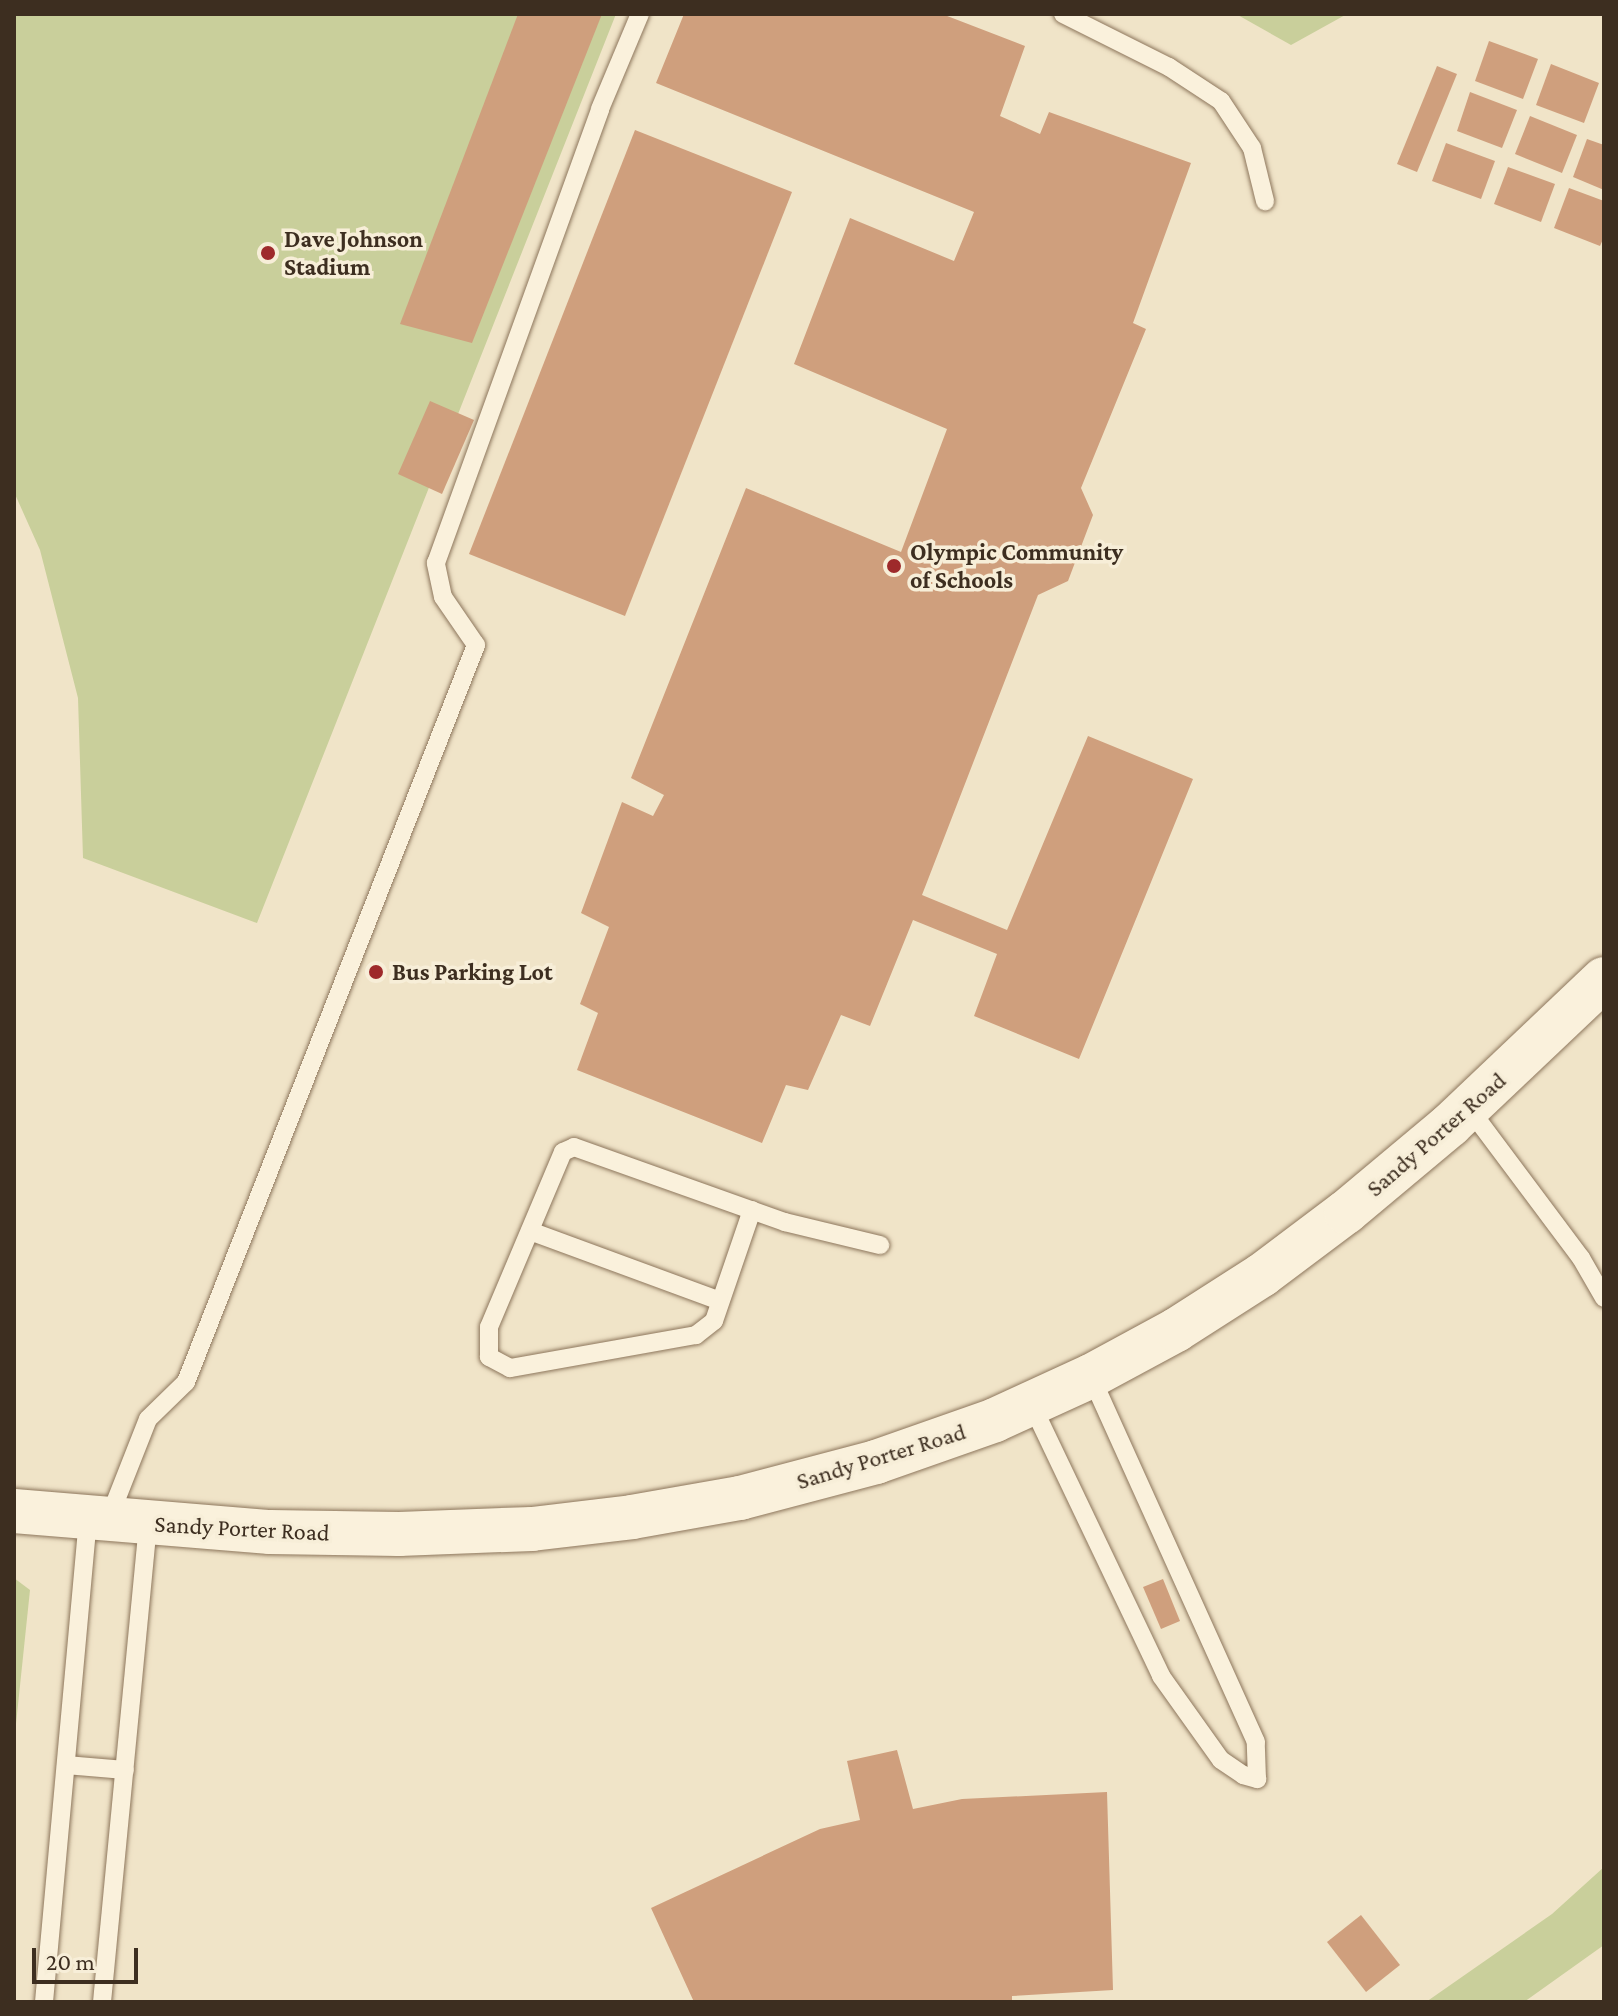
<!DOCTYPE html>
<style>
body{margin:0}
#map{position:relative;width:1618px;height:2016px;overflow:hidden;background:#f0e4c8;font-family:"Crimson Pro",serif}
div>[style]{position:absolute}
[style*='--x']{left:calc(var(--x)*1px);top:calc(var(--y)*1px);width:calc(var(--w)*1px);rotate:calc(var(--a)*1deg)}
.green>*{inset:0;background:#c9cf9b}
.building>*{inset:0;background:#cf9f7d}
.roads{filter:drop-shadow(0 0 2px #8d765c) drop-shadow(0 0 2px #8d765c)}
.service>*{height:18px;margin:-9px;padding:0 9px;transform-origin:9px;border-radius:9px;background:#faf1dc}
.tertiary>*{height:44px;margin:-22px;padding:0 22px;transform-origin:22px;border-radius:22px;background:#faf1dc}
.dots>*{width:22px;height:22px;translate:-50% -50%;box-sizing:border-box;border:4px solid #f7eed8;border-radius:50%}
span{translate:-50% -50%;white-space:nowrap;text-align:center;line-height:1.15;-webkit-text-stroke:7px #f7eed8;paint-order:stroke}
.poi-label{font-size:24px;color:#3d2e20;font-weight:700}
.left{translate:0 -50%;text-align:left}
.street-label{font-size:24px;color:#3d2e20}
.frame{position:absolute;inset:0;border:16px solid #3d2e20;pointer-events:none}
.scale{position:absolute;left:32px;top:1948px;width:106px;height:36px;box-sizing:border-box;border:4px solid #3d2e20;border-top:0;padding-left:10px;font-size:24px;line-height:28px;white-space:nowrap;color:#3d2e20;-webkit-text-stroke:6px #f7eed8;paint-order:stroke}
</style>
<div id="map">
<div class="green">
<i style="clip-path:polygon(14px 14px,616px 14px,257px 923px,83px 858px,78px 698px,40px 550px,14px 492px)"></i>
<i style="clip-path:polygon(1236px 14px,1347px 14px,1291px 45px)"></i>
<i style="clip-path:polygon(14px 1578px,30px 1590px,14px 1743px)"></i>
<i style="clip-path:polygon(1604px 1867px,1604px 1945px,1524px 2002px,1426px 2002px,1552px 1914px)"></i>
</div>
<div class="building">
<i style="clip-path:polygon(518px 14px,602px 14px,472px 343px,400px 324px)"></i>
<i style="clip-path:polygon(684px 14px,942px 14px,1025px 46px,1000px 116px,1040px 134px,1049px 112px,1191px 163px,1133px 323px,1146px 329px,1081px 488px,1093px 515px,1068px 581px,1038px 595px,922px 895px,1007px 930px,1088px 736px,1193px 779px,1079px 1059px,974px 1016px,997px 954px,913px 920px,870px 1026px,841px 1015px,808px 1090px,786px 1085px,762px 1143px,577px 1070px,598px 1013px,580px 1004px,609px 927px,581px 913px,622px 802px,653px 816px,664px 795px,631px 778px,746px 488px,901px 552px,947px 429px,794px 364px,850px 218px,954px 261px,974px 212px,656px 83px)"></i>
<i style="clip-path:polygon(1489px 41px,1538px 59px,1523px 99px,1475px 81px)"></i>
<i style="clip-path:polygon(1551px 64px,1599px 83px,1584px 123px,1536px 105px)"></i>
<i style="clip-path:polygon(1437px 66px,1457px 74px,1417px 172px,1397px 164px)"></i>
<i style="clip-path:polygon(1470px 92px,1517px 110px,1502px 148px,1457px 131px)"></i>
<i style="clip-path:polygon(1530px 116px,1577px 135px,1562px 173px,1515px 154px)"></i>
<i style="clip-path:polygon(635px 130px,792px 192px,625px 616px,469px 554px)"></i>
<i style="clip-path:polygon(1587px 139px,1604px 145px,1604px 190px,1573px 177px)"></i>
<i style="clip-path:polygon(1446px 143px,1495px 161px,1481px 199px,1432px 181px)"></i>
<i style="clip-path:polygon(1508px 167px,1555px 184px,1541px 222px,1494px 204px)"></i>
<i style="clip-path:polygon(1569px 188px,1604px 201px,1604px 237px,1600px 246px,1554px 228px)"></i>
<i style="clip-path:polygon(430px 401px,474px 420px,442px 494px,398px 474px)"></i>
<i style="clip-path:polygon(1163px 1579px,1180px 1621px,1161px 1629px,1143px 1587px)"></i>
<i style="clip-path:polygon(897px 1750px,913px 1809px,962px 1799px,1107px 1792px,1113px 1990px,1012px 1996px,1012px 2002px,694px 2002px,651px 1908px,820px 1829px,860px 1820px,847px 1761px)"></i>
<i style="clip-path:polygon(1361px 1915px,1400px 1965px,1366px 1992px,1327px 1942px)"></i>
</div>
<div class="roads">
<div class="service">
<i style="--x:1063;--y:14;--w:119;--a:26.6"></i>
<i style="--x:1169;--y:67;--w:62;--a:33.2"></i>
<i style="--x:1221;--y:101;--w:56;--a:56.6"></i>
<i style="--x:1252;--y:148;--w:55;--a:76.2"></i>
<i style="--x:1468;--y:1107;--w:189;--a:53.2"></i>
<i style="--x:1581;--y:1258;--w:46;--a:60.1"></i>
<i style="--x:752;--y:1210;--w:117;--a:108.9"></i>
<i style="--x:714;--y:1321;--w:23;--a:142"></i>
<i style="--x:696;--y:1335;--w:189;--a:169.9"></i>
<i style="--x:510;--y:1368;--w:24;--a:-152"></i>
<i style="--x:489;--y:1357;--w:30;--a:-90"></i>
<i style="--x:489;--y:1327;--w:190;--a:-67.1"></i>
<i style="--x:563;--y:1152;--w:12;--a:-24"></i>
<i style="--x:574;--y:1147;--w:224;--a:19.6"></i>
<i style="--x:785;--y:1222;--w:98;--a:13.6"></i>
<i style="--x:530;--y:1231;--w:202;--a:20.2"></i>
<i style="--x:1031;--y:1403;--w:302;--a:64.5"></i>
<i style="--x:1161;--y:1676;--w:103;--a:54.5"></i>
<i style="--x:1221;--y:1760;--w:27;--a:34"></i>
<i style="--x:1243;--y:1775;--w:15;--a:16"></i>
<i style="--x:1257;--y:1779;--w:37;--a:-92"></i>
<i style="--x:1256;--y:1742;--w:401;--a:-114.3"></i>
<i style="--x:109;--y:1518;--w:106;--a:-68.5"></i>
<i style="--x:148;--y:1419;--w:53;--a:-44.2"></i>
<i style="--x:186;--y:1382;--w:792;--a:-68.52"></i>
<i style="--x:476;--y:645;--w:58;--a:-124.5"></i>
<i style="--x:443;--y:597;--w:35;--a:-102"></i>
<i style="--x:436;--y:563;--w:483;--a:-70.1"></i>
<i style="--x:600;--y:109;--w:103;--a:-67.2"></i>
<i style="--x:66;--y:1765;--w:59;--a:4.8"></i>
<i style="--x:44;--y:2002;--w:485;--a:-84.8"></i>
<i style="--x:102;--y:2002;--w:480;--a:-84.5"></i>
</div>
<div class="tertiary">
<i style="--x:14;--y:1511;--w:257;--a:4.7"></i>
<i style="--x:270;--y:1532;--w:129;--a:0.9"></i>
<i style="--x:399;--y:1534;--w:133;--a:-2.2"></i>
<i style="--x:532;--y:1529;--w:101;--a:-6.8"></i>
<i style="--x:632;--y:1517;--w:110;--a:-10"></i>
<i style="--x:740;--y:1498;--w:141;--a:-14.8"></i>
<i style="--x:876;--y:1462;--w:126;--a:-19.4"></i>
<i style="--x:995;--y:1420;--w:106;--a:-24.6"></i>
<i style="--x:1091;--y:1376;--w:97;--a:-28.4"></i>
<i style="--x:1176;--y:1330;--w:102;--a:-32.6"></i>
<i style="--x:1262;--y:1275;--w:105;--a:-36.9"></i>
<i style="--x:1346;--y:1212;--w:136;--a:-39.9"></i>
<i style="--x:1450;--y:1125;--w:212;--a:-43.5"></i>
</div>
</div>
<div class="dots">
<i style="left:268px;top:253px;background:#9e2a2b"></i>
<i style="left:894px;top:566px;background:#9e2a2b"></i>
<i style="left:376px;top:972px;background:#9e2a2b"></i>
</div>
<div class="poi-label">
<span class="left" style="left:284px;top:253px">Dave Johnson<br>Stadium</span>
<span class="left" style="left:910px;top:566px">Olympic Community<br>of Schools</span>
<span class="left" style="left:392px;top:972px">Bus Parking Lot</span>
</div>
<div class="street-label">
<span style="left:1436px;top:1134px;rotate:-41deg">Sandy Porter Road</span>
<span style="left:881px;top:1456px;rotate:-17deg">Sandy Porter Road</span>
<span style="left:242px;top:1528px;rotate:3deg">Sandy Porter Road</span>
</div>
<div class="frame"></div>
<div class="scale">20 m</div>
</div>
